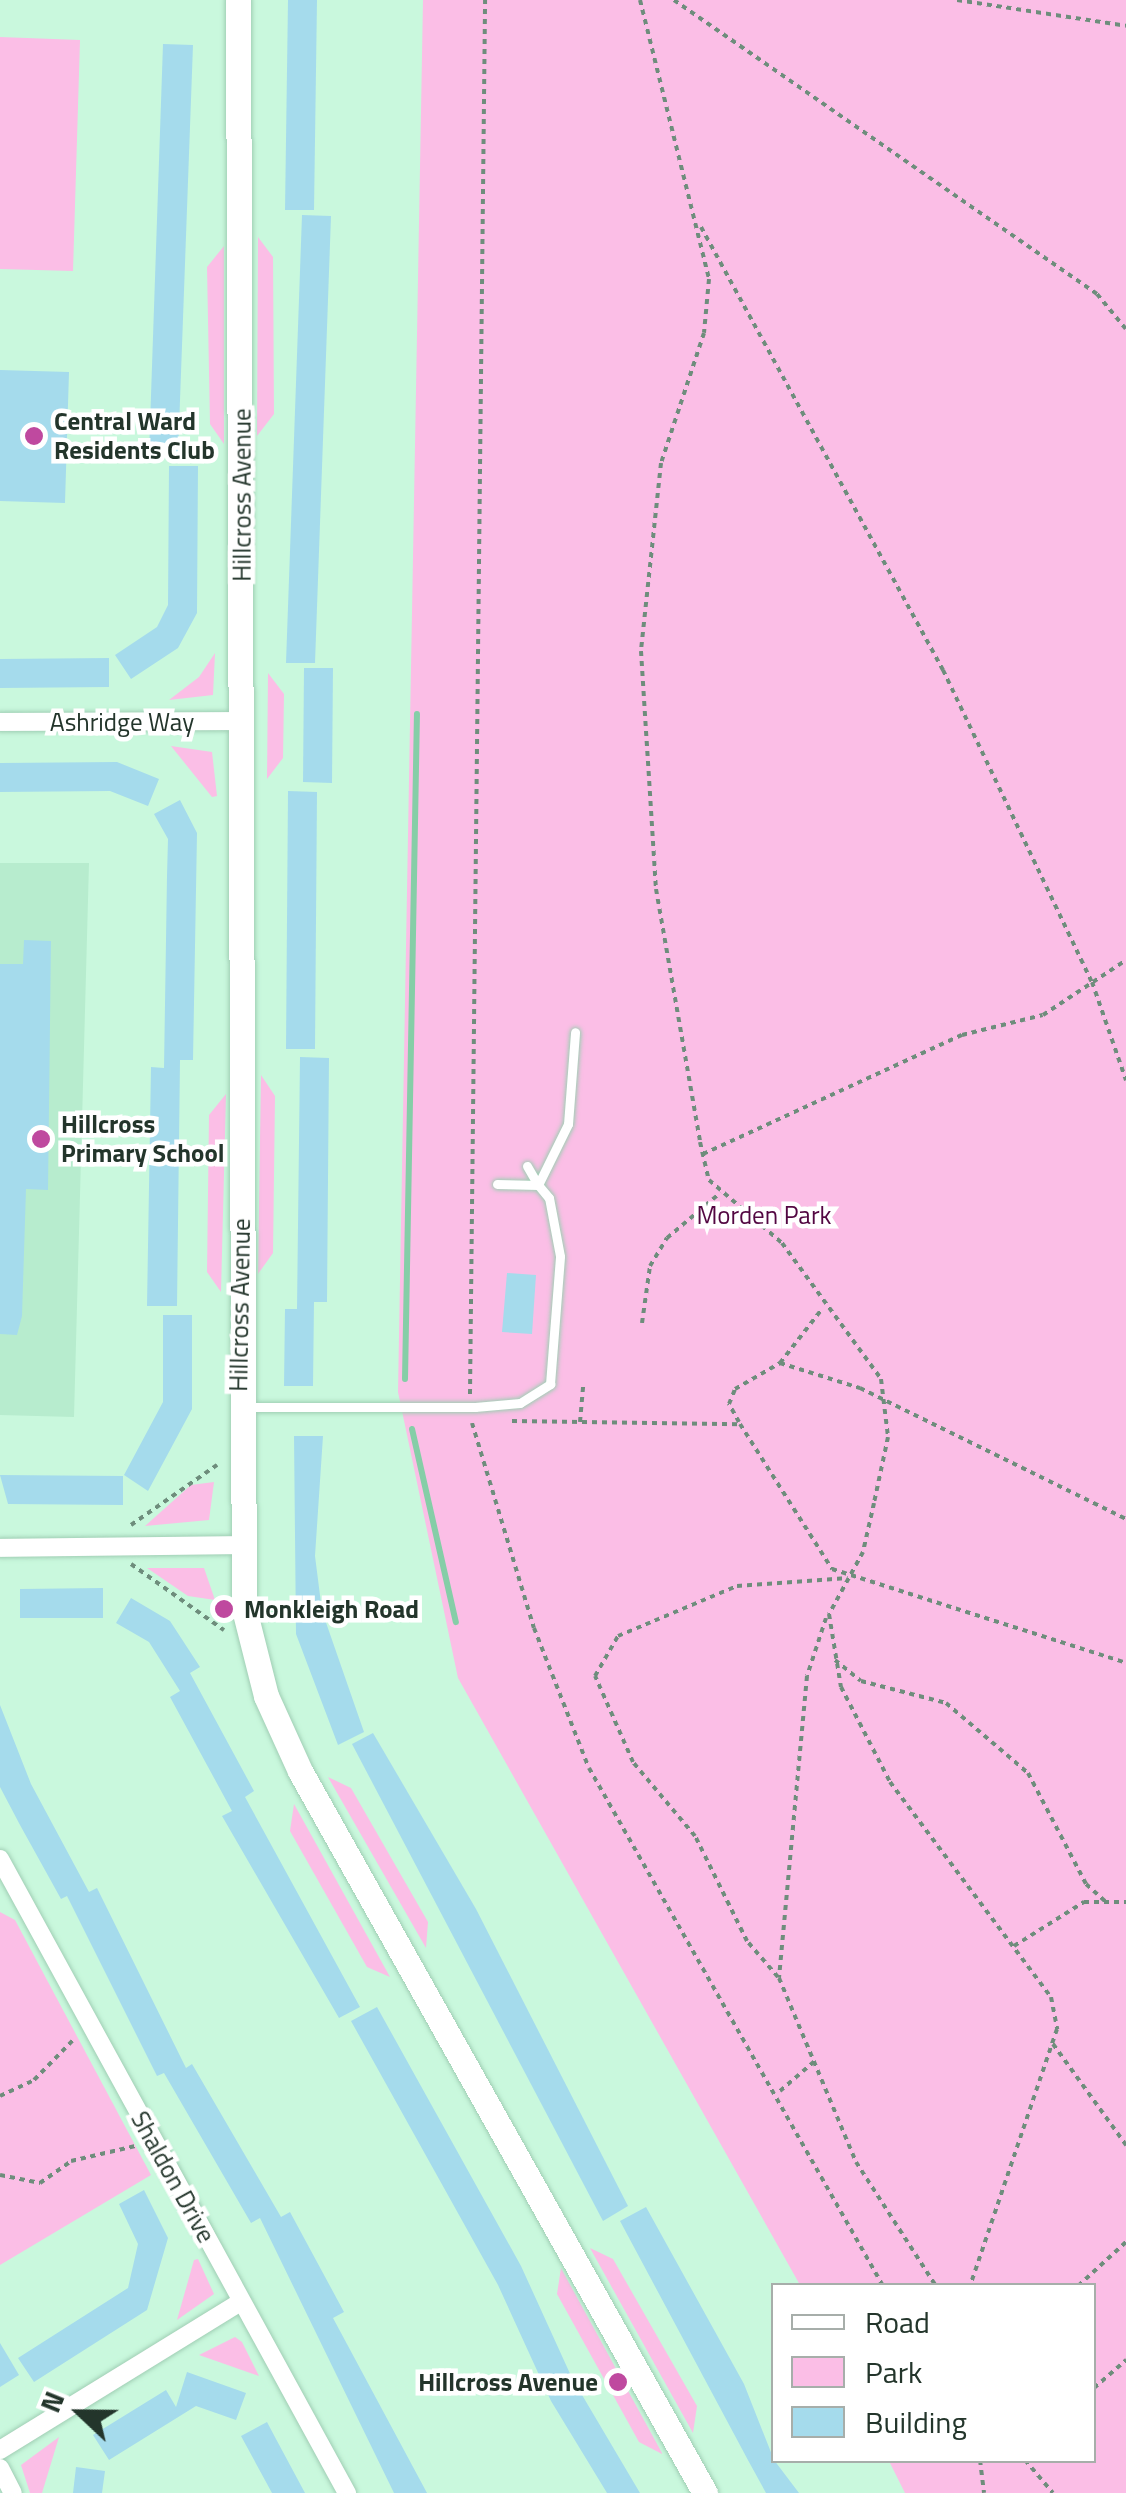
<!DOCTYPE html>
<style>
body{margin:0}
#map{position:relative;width:1126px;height:2493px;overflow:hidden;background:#c9f8dd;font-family:"Titillium Web",sans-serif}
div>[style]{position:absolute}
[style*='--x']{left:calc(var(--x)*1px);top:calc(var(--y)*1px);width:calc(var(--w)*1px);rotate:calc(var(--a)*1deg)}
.built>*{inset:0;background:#b7ecce}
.green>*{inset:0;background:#fbbee6}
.stream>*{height:6px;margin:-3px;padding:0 3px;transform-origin:3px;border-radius:3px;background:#85cea7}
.building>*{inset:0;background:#a5dbec}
.path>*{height:4px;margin-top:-2px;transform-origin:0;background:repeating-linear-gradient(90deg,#6e8d7c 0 5px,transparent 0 10px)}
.roads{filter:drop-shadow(0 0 2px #a0ceb4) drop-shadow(0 0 2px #a0ceb4)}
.lane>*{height:9px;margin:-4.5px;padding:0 4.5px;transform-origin:4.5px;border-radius:4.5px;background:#fff}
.street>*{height:18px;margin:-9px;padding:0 9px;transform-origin:9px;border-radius:9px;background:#fff}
.secondary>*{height:25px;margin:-12.5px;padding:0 12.5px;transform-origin:12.5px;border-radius:12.5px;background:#fff}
.dots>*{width:28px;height:28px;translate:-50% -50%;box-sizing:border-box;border:5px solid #fff;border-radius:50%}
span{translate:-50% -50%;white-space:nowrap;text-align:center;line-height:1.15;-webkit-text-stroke:9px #fff;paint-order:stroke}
.poi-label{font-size:25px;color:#23352b;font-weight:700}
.left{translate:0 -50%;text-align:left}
.right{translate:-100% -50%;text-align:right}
.street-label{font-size:25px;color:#23352b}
.park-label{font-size:25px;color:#530742}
.legend{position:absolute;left:771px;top:2283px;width:325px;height:180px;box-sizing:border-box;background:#fff;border:2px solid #a7aeaa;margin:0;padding:12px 18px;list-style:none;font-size:30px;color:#23352b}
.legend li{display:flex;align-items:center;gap:20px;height:50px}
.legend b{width:50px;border:2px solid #a7aeaa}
.north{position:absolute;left:30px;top:2363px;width:100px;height:100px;-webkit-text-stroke:8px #fff;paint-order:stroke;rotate:292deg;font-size:28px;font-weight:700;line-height:40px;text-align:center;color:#23352b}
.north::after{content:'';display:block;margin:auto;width:35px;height:45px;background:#23352b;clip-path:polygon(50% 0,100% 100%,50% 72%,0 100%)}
</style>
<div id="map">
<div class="built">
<i style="clip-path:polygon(0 863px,89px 863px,74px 1417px,0 1415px)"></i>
</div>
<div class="green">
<i style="clip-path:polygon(423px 0,1126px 0,1126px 2493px,905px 2493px,889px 2461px,1094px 2460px,1094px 2286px,800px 2285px,458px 1678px,398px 1392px)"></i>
<i style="clip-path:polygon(0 37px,80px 40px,73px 271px,0 269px)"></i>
<i style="clip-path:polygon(258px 237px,273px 257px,274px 414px,257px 436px)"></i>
<i style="clip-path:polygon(224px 246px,224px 444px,210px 424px,207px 267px)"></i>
<i style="clip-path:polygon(215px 653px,213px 695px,169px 700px,199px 677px)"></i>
<i style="clip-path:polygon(268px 673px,284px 694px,283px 758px,267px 779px)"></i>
<i style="clip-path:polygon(171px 746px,212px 752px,217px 796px,212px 797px)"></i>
<i style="clip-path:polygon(261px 1075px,275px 1096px,273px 1253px,258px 1274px)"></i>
<i style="clip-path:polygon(226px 1094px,221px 1292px,207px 1272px,209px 1115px)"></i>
<i style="clip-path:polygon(214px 1482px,209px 1520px,145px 1526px,191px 1485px)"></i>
<i style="clip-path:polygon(147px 1568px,204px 1568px,215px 1600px,188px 1596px)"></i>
<i style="clip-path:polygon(328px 1777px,351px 1788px,428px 1922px,426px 1948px)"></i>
<i style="clip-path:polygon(294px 1804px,390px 1977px,367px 1967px,290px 1831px)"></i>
<i style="clip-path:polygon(0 1912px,15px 1920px,151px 2175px,0 2265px)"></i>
<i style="clip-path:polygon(590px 2248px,613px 2259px,697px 2406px,693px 2433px)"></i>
<i style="clip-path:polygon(198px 2259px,214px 2294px,177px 2320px,194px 2260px)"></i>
<i style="clip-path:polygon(561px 2268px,662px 2453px,662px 2454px,639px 2442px,557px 2294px)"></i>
<i style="clip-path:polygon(235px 2337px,242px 2342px,259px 2376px,199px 2355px)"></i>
<i style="clip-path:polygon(59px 2437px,42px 2493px,30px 2493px,21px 2465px)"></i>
</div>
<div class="stream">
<i style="--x:405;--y:1379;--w:665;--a:-88.97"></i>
<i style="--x:412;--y:1429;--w:198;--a:77.2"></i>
</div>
<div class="building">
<i style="clip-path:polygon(288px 0,317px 0,314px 210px,285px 210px)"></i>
<i style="clip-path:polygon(163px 44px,193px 45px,178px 455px,149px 454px)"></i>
<i style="clip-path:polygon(302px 215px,331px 216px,315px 663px,286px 663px)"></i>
<i style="clip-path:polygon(0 370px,69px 372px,65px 503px,0 501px)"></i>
<i style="clip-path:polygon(169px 466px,198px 466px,197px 613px,178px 648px,131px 679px,115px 655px,157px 627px,168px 605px)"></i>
<i style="clip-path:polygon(109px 658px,109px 687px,0 688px,0 659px)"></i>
<i style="clip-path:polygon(304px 668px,333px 668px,332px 783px,303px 782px)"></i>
<i style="clip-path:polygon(117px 762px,159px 779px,148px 806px,110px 791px,0 792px,0 763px)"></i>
<i style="clip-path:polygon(288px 791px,317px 792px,315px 1049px,286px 1049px)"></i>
<i style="clip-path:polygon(180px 800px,197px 833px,193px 1060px,180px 1060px,177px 1306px,147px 1306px,151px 1067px,164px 1068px,167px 876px,168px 839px,154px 814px)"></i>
<i style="clip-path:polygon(24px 940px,51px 941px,48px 1190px,26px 1189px,22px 1316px,17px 1335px,0 1334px,0 964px,23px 964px)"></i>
<i style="clip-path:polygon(300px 1057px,329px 1058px,327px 1302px,314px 1302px,313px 1386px,284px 1386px,285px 1309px,297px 1309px)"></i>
<i style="clip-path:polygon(507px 1273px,536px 1275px,532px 1334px,502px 1332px)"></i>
<i style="clip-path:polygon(163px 1315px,192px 1315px,192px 1409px,148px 1491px,124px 1475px,163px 1402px)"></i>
<i style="clip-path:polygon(294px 1436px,323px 1436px,315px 1556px,322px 1611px,364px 1732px,338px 1745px,296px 1634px)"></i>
<i style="clip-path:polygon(0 1475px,123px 1476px,123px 1505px,8px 1504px)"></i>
<i style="clip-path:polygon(103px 1588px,103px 1618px,20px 1618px,20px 1589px)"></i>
<i style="clip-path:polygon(131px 1598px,170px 1621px,200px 1667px,190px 1673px,254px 1791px,245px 1797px,360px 2007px,339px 2018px,222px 1816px,232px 1811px,170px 1697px,180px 1691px,149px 1642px,116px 1623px)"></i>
<i style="clip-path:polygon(0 1705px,31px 1784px,89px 1892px,97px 1888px,186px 2068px,192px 2064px,281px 2217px,290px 2212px,344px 2312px,333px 2318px,427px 2493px,394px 2493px,260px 2218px,251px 2223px,164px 2073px,157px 2076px,67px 1896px,61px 1899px,20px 1825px,0 1787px)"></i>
<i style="clip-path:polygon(373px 1733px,476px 1909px,628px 2206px,603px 2221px,352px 1744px)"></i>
<i style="clip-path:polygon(377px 2007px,521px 2266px,572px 2378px,640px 2493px,607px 2493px,551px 2401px,498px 2285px,351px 2021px)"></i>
<i style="clip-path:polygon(144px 2190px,168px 2238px,147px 2310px,34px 2382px,18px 2358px,128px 2288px,138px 2244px,119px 2204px)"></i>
<i style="clip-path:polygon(646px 2207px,744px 2384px,774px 2460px,799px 2493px,766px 2493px,749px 2462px,620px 2221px)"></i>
<i style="clip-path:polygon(0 2343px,19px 2375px,0 2387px)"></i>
<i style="clip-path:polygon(187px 2372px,246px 2393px,236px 2420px,196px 2406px,109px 2460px,93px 2435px,166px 2390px,176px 2407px)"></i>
<i style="clip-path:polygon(267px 2422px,276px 2439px,305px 2493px,272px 2493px,241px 2436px)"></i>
<i style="clip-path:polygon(76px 2467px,105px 2471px,102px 2493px,73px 2493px)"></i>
</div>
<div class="path">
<i style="--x:640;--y:0;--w:287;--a:76.1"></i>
<i style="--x:709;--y:279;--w:54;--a:95.3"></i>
<i style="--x:704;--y:333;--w:137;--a:108.3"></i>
<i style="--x:661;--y:463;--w:189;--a:96.1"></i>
<i style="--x:641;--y:651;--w:238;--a:86.4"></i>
<i style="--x:656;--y:889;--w:257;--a:80.1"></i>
<i style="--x:700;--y:1142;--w:39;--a:77"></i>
<i style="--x:709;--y:1180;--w:96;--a:40.8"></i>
<i style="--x:782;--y:1243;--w:168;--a:53.9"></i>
<i style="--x:881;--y:1379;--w:58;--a:83.1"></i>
<i style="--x:888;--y:1437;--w:67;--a:102"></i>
<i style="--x:874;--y:1503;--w:50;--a:102.7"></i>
<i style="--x:863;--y:1552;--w:71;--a:118.7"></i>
<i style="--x:829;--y:1614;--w:74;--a:80.7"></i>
<i style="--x:841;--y:1687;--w:107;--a:62.7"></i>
<i style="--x:890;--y:1782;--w:269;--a:53.2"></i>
<i style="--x:1051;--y:1997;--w:33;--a:79"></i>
<i style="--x:1057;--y:2029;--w:271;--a:108.7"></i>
<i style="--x:674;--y:0;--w:515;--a:34.8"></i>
<i style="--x:1097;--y:294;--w:45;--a:50.4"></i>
<i style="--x:957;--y:0;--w:171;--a:8.7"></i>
<i style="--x:701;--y:227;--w:505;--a:61.35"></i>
<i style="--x:943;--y:670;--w:346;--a:64.5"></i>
<i style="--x:1092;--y:982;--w:104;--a:70.9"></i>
<i style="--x:703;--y:1154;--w:285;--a:-24.7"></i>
<i style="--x:962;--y:1035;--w:83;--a:-13.9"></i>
<i style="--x:1043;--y:1015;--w:100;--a:-33.5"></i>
<i style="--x:642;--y:1323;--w:58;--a:-82"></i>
<i style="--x:650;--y:1266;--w:33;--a:-59"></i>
<i style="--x:667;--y:1238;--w:70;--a:-40.3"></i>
<i style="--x:780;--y:1363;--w:84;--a:17.4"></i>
<i style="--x:860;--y:1388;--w:297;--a:26.2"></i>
<i style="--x:470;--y:1394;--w:1394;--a:-89.38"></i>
<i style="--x:512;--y:1421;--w:228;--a:0.8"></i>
<i style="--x:740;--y:1424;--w:172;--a:57.6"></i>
<i style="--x:832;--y:1569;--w:309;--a:17.7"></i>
<i style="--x:580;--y:1422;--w:38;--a:-85"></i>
<i style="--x:739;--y:1422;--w:21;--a:-119"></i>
<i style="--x:729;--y:1404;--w:16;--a:-68"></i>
<i style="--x:735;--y:1389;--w:52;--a:-30"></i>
<i style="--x:780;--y:1363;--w:68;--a:-52.1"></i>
<i style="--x:472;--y:1423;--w:214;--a:73.2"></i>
<i style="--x:534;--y:1628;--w:150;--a:68.6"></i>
<i style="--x:589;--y:1768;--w:596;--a:60.42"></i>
<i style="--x:131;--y:1525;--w:105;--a:-34.9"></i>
<i style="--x:131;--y:1564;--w:114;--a:35.4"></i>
<i style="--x:826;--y:1618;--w:61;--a:108.1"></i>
<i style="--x:807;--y:1676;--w:303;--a:95.3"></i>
<i style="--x:779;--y:1978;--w:199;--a:67.3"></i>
<i style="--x:856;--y:2162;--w:148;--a:57.2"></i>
<i style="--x:835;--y:1660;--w:33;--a:39"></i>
<i style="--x:861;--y:1681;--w:88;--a:14.5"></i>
<i style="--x:946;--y:1703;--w:108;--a:40.5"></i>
<i style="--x:1028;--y:1773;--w:125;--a:62.4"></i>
<i style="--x:1086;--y:1884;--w:28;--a:42"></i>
<i style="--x:1014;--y:1946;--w:83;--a:-32.2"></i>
<i style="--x:1084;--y:1902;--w:42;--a:0"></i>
<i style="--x:778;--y:1977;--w:48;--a:-130.7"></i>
<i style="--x:747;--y:1941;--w:117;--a:-116.3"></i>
<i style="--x:695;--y:1836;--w:97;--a:-130"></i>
<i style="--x:633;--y:1762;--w:94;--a:-113.8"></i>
<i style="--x:595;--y:1676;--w:46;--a:-60.1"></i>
<i style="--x:618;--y:1636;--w:129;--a:-22.8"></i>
<i style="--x:737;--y:1586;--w:111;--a:-4.1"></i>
<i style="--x:1053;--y:2044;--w:125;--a:54.1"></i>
<i style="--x:780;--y:2091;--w:49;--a:-40.9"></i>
<i style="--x:0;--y:2096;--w:38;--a:-25"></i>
<i style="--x:34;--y:2080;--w:59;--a:-45.7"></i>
<i style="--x:0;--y:2175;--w:41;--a:11.3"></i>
<i style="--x:40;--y:2183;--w:38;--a:-35"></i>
<i style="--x:71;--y:2161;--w:66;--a:-13.2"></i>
<i style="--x:1078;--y:2286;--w:65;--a:-42.5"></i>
<i style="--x:1094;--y:2388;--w:43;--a:-41.2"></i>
<i style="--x:980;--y:2460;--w:33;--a:83"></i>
<i style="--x:1025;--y:2460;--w:43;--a:49.7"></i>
</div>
<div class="roads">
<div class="lane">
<i style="--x:497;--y:1184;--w:41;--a:1.4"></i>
<i style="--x:538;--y:1185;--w:22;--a:-120"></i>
<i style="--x:247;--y:1407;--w:228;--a:0"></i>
<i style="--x:475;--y:1407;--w:45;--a:-5.1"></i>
<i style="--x:520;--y:1403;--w:36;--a:-32"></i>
<i style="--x:550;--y:1384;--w:128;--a:-85.5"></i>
<i style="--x:560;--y:1256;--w:59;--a:-100.7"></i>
<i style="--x:549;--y:1198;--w:17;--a:-130"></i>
<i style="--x:538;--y:1185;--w:68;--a:-63.8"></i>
<i style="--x:568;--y:1124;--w:92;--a:-85.6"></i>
</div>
<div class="street">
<i style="--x:0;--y:722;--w:244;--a:-0.2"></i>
<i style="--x:0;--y:1548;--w:238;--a:-0.7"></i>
<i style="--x:0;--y:1859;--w:723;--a:61.31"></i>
<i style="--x:0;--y:2450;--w:283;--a:-31.6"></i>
<i style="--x:0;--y:2468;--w:28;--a:63"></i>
</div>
<div class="secondary">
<i style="--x:238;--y:0;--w:1609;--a:89.79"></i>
<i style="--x:244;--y:1609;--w:90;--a:75.8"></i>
<i style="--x:266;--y:1696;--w:82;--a:65.6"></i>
<i style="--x:300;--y:1771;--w:828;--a:60.71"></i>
</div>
</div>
<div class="dots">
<i style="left:34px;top:436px;background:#bf499f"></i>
<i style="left:41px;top:1139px;background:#bf499f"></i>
<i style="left:224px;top:1609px;background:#bf499f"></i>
<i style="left:618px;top:2382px;background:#bf499f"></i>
</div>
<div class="poi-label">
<span class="left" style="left:54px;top:436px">Central Ward<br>Residents Club</span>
<span class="left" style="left:61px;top:1139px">Hillcross<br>Primary School</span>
<span class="left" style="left:244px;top:1609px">Monkleigh Road</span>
<span class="right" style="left:598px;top:2382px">Hillcross Avenue</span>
</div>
<div class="street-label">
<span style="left:242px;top:495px;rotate:-90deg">Hillcross Avenue</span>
<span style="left:122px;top:722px">Ashridge Way</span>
<span style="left:240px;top:1305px;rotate:-89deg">Hillcross Avenue</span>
<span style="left:173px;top:2177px;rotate:61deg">Shaldon Drive</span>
</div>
<div class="park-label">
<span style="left:764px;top:1215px">Morden Park</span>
</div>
<ul class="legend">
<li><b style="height:12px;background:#fff"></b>Road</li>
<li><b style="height:28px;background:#fbbee6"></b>Park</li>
<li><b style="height:28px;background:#a5dbec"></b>Building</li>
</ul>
<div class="north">N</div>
</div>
